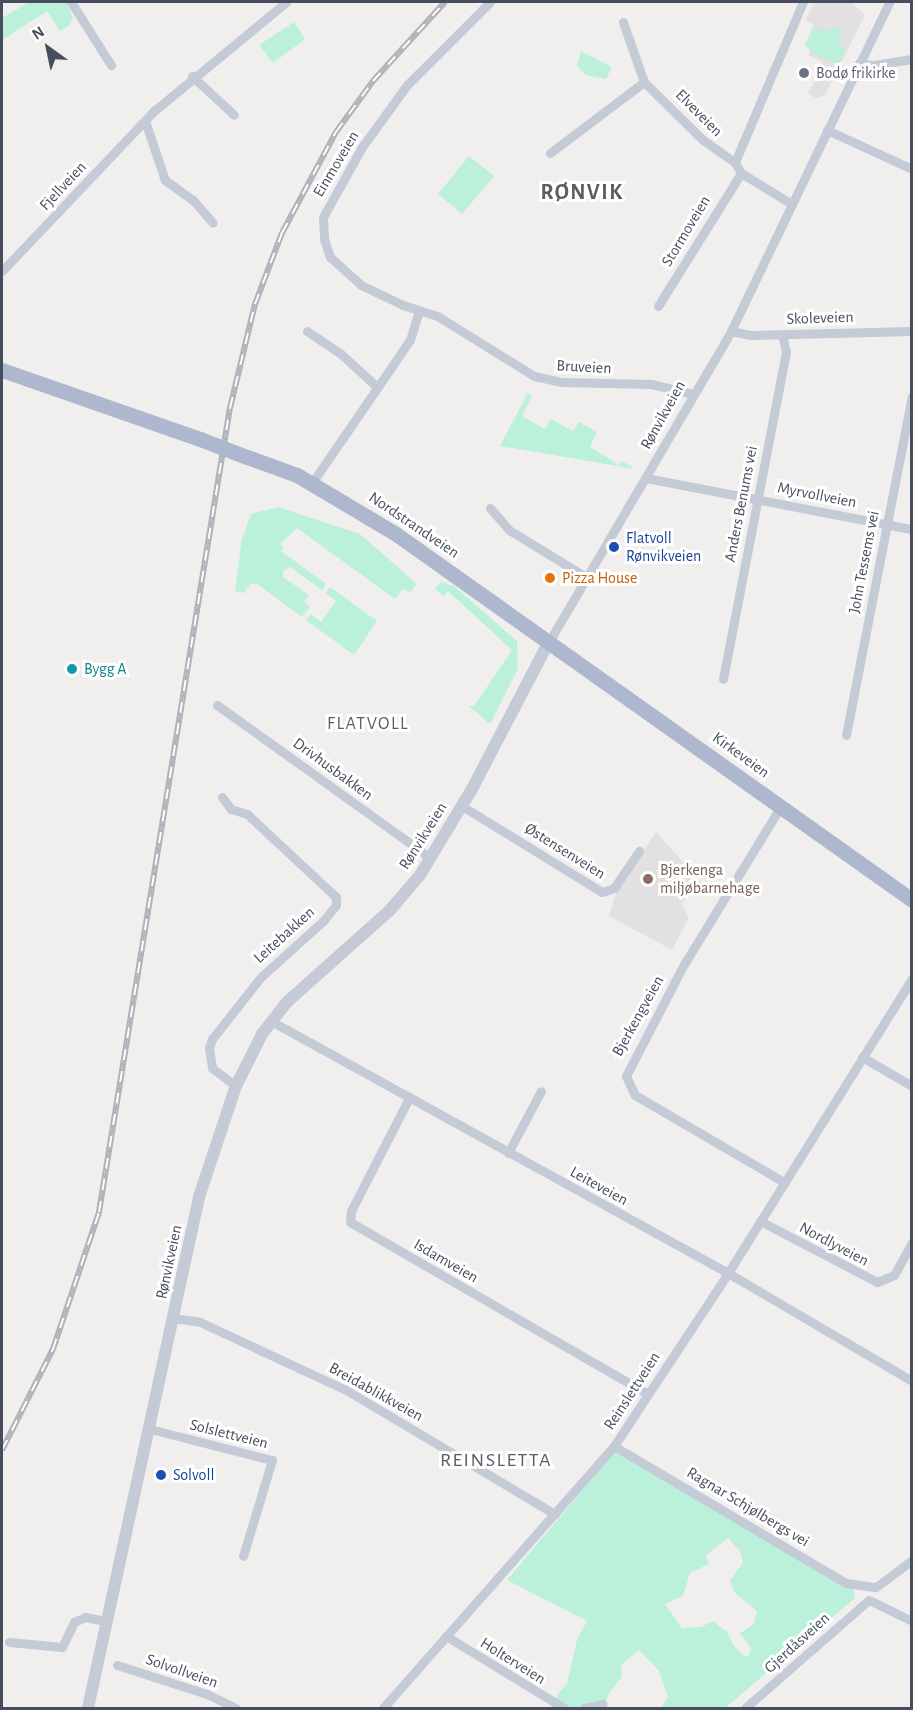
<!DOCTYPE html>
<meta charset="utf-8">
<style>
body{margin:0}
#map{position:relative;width:913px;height:1710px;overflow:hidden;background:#f1efee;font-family:"Alegreya Sans",sans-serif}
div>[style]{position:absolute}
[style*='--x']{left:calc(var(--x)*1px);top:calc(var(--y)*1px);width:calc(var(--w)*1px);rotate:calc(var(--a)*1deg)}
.education>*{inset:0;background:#e2e0e0}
.green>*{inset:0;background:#bbf0da}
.minor>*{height:9px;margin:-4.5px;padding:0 4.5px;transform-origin:4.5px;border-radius:4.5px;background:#c4cad6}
.tertiary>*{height:12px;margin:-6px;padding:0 6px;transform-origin:6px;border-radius:6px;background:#c4cad6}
.primary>*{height:15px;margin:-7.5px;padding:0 7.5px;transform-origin:7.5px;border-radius:7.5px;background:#adb7ce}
.rail>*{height:6px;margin-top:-3px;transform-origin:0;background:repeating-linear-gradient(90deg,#fff 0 11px,#b0b2b9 0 22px);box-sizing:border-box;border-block:2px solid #b0b2b9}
.primary-bridge>*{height:15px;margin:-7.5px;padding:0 7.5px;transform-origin:7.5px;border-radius:7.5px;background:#adb7ce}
.dots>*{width:16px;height:16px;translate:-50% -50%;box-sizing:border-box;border:3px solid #fff;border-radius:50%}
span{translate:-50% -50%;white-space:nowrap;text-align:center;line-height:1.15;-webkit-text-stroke:6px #fff;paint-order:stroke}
.worship-label{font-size:16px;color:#5b616d}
.left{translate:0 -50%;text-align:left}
.street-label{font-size:16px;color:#464d5c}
.transit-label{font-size:16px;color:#164399}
.food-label{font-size:16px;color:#c56008}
.culture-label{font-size:16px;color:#0d838f}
.education-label{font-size:16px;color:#785e54}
.neighbourhood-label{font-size:18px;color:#5b5d63;letter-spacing:1.5px}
.quarter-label{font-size:20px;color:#5b5d63;letter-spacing:1.5px}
.district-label{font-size:22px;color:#5b5d63;font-weight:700;letter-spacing:1.5px}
.frame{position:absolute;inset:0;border:3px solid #464d5c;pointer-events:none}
.north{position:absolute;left:18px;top:18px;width:60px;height:60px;-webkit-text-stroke:4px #fff;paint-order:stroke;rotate:327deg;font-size:16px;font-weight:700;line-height:24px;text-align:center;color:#464d5c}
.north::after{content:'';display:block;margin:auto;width:21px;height:27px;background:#464d5c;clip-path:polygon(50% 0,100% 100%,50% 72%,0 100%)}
</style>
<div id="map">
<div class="education">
<i style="clip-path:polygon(814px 2px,851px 2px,865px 15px,825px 95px,816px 98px,808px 94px,823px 62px,808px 55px,811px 49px,804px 46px,814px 25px,806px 20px)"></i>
<i style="clip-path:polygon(656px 832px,703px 884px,696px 895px,688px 894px,682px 903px,689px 918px,672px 950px,609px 916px,618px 887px)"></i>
</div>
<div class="green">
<i style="clip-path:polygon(29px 2px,66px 2px,73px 17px,70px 25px,60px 31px,47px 11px,2px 40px,2px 18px)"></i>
<i style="clip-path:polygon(294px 22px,305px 39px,273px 63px,259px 45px)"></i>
<i style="clip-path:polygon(813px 27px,825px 31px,836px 27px,842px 32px,839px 46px,846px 50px,838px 64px,813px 54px,806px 45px)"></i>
<i style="clip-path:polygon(581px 51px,612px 67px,606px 79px,586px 75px,577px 66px)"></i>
<i style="clip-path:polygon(469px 156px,494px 176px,462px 214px,438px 194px)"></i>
<i style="clip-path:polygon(528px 393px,532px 396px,522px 416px,545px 429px,551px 419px,573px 431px,579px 422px,597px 432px,590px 447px,619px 465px,622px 461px,635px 469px,500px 446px)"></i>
<i style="clip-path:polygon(278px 507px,360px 534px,417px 584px,410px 592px,403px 589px,395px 599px,297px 528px,280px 544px,284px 547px,281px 551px,326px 584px,322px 590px,290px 567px,283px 571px,283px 577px,309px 595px,304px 602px,310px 607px,302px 617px,257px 584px,250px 584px,244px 593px,235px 591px,242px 539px,251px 514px)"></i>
<i style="clip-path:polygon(441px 582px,454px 586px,517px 641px,518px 669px,490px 724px,469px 706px,474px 706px,512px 650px,448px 591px,444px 596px,435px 589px)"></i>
<i style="clip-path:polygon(330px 587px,377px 621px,354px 655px,306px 620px,311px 614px,321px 622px,336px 601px,326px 593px)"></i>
<i style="clip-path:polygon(evenodd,615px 1451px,854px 1589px,855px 1598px,725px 1708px,661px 1708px,668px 1697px,659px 1671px,639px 1650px,622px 1664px,621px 1678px,609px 1693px,604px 1708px,553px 1708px,557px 1695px,567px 1684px,577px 1640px,587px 1621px,507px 1580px,615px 1451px,728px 1538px,740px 1551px,743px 1563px,730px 1580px,734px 1592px,757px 1611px,754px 1624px,740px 1633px,751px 1648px,749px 1655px,744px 1656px,734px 1646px,727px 1632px,713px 1621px,701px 1627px,682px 1628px,665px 1604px,683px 1596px,690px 1573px,709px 1564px,706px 1555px,728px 1538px)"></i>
</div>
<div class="minor">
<i style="--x:71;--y:2;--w:75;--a:57.6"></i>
<i style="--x:490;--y:2;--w:117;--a:135"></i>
<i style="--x:407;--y:85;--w:77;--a:126"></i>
<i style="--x:362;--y:147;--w:80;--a:119.1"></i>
<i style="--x:323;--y:217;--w:22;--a:87"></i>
<i style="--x:324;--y:239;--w:19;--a:72"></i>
<i style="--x:330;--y:257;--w:42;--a:42.1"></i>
<i style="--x:361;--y:285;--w:47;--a:25.5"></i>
<i style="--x:403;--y:305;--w:38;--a:18"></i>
<i style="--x:439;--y:317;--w:112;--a:31.8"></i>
<i style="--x:534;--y:376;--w:29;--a:12"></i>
<i style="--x:562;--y:382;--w:89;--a:1.3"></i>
<i style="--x:651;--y:384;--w:43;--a:13.4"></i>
<i style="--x:623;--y:22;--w:64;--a:70.7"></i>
<i style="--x:644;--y:82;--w:83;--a:44.5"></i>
<i style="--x:703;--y:140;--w:39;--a:35"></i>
<i style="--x:859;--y:63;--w:15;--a:8"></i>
<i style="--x:874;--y:65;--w:38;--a:-9"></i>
<i style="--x:192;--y:76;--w:57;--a:42.9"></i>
<i style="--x:145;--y:121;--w:62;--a:71.3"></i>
<i style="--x:165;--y:180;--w:34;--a:36"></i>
<i style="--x:193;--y:200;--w:30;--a:49"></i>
<i style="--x:827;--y:130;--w:94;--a:24.6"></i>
<i style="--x:550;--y:153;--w:118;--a:-37.1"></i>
<i style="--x:790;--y:203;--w:57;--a:-148.5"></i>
<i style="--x:741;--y:173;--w:13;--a:-119"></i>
<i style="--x:735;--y:162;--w:174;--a:-67"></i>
<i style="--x:2;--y:271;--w:221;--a:-46.5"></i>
<i style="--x:154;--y:111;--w:171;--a:-39.5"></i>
<i style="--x:658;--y:306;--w:157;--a:-58"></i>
<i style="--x:307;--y:331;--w:41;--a:34.1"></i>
<i style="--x:341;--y:354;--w:49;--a:42.5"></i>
<i style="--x:731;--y:331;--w:19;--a:12"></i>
<i style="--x:750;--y:335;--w:162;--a:-1.4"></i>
<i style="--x:646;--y:478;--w:271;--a:10.9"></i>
<i style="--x:312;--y:483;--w:173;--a:-55.6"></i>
<i style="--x:410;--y:340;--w:30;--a:-73"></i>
<i style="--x:490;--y:508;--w:29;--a:49"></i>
<i style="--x:509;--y:530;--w:90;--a:31.4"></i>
<i style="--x:550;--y:640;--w:358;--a:-59.6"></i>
<i style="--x:731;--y:331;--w:365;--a:-64.3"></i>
<i style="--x:723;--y:679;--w:333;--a:-79.1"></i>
<i style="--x:786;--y:352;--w:18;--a:-103"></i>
<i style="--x:217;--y:705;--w:263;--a:35.6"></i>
<i style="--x:846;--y:735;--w:345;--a:-79"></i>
<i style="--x:222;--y:797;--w:15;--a:53"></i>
<i style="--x:231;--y:809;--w:17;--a:17"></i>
<i style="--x:247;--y:814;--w:122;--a:43"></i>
<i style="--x:336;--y:897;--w:8;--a:90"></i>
<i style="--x:336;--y:905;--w:21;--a:129"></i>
<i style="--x:323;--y:921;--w:85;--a:137.9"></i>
<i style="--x:260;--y:978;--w:78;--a:128.2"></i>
<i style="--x:212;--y:1039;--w:9;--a:108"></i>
<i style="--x:209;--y:1048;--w:20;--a:81"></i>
<i style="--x:212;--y:1068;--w:30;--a:37"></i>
<i style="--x:462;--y:806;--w:164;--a:31.6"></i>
<i style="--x:602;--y:892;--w:13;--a:-18"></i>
<i style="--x:614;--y:888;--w:45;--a:-56"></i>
<i style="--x:781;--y:806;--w:185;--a:121.5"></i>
<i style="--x:684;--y:964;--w:126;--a:117.4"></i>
<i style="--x:626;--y:1076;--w:21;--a:65"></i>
<i style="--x:635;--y:1095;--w:173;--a:30.3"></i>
<i style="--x:271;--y:1021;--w:522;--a:28.87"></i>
<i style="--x:728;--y:1273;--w:213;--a:30.4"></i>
<i style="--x:862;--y:1057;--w:58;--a:30.1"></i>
<i style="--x:409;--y:1098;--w:127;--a:117.2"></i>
<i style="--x:351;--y:1211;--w:11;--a:95"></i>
<i style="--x:350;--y:1222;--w:344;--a:30"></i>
<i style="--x:508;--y:1153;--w:70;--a:-62"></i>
<i style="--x:760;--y:1221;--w:132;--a:27.5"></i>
<i style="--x:877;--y:1282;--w:18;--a:-22"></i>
<i style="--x:894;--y:1275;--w:38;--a:-61"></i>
<i style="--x:173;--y:1318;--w:27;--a:8"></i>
<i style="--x:200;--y:1322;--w:161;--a:25"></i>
<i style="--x:346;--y:1390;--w:243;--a:30.7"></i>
<i style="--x:150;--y:1429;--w:126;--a:14.3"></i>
<i style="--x:272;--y:1460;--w:100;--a:106.8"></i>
<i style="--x:614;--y:1446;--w:269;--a:30.6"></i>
<i style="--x:846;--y:1583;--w:30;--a:8"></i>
<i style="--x:876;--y:1587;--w:45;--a:-36.9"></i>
<i style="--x:446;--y:1636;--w:138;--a:31.4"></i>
<i style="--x:9;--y:1642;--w:53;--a:5.4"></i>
<i style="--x:62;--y:1647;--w:28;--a:-64"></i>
<i style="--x:74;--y:1622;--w:12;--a:-24"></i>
<i style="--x:85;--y:1617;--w:21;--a:11"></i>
<i style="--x:117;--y:1665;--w:95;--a:17.9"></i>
<i style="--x:207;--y:1694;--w:32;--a:26"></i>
<i style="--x:383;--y:1708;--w:349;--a:-48.6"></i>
<i style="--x:614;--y:1446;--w:207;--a:-56.6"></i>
<i style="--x:728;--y:1273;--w:348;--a:-58"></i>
<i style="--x:584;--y:1708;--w:19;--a:-12"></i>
<i style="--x:745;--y:1708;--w:164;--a:-41.1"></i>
<i style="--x:869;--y:1600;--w:48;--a:26"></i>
</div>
<div class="tertiary">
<i style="--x:88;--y:1708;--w:523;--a:-77.74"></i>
<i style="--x:199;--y:1197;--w:117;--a:-71.6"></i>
<i style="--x:236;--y:1086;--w:58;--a:-63.4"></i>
<i style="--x:262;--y:1034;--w:39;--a:-52"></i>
<i style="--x:286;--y:1003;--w:140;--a:-41.8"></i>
<i style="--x:390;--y:910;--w:46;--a:-49.4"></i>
<i style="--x:420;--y:875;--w:103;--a:-58.9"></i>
<i style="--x:473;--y:787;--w:166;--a:-62.4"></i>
</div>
<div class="primary">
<i style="--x:2;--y:370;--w:210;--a:19.2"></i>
<i style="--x:247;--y:457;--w:53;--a:19.8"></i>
<i style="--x:297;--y:475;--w:115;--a:30.8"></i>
<i style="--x:396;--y:534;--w:633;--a:35.35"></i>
</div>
<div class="rail">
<i style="--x:2;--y:1450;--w:113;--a:-63.2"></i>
<i style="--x:53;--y:1349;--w:145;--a:-71.4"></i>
<i style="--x:99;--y:1212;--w:815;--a:-80.75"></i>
<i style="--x:230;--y:408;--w:107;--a:-76.5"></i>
<i style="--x:255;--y:304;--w:76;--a:-69.2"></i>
<i style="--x:282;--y:233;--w:115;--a:-61.9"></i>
<i style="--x:336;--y:132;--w:63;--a:-54"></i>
<i style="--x:373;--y:81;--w:107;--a:-47.7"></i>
</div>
<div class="primary-bridge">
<i style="--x:200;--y:439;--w:50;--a:21"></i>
</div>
<div class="dots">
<i style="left:804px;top:73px;background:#6b7280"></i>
<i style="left:614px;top:547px;background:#1a4fb4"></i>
<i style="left:550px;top:578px;background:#e8710a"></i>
<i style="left:72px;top:669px;background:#0f9aa8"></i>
<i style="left:648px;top:879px;background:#8d6e63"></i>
<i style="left:161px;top:1475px;background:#1a4fb4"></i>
</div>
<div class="worship-label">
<span class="left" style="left:816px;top:73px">Bodø frikirke</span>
</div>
<div class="street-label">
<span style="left:699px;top:113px;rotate:45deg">Elveveien</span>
<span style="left:336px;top:164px;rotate:-59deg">Einmoveien</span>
<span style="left:63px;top:186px;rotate:-47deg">Fjellveien</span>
<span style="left:686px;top:231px;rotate:-59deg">Stormoveien</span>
<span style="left:820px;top:318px;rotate:-2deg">Skoleveien</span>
<span style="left:584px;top:367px;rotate:3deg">Bruveien</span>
<span style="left:663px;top:415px;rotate:-61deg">Rønvikveien</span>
<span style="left:817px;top:495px;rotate:11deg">Myrvollveien</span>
<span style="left:741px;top:504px;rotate:-79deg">Anders Benums vei</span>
<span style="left:414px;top:525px;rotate:34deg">Nordstrandveien</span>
<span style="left:864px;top:562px;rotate:-79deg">John Tessems vei</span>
<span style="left:741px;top:755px;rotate:36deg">Kirkeveien</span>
<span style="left:333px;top:769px;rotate:36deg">Drivhusbakken</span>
<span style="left:423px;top:836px;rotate:-58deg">Rønvikveien</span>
<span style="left:565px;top:851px;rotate:32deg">Østensenveien</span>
<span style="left:284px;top:935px;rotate:-42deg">Leitebakken</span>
<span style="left:638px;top:1016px;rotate:-61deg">Bjerkengveien</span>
<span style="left:599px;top:1186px;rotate:29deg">Leiteveien</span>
<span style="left:834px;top:1244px;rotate:28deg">Nordlyveien</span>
<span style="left:446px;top:1261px;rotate:30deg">Isdamveien</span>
<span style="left:169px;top:1262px;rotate:-78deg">Rønvikveien</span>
<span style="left:632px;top:1391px;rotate:-57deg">Reinslettveien</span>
<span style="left:376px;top:1392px;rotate:29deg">Breidablikkveien</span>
<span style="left:229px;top:1434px;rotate:14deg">Solslettveien</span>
<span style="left:748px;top:1507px;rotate:31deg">Ragnar Schjølbergs vei</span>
<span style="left:797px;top:1643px;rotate:-42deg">Gjerdåsveien</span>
<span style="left:513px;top:1661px;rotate:32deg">Holterveien</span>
<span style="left:182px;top:1671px;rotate:19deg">Solvollveien</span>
</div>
<div class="transit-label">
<span class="left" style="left:626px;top:547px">Flatvoll<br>Rønvikveien</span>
<span class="left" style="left:173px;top:1475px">Solvoll</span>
</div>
<div class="food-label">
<span class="left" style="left:562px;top:578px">Pizza House</span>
</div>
<div class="culture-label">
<span class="left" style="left:84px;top:669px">Bygg A</span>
</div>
<div class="education-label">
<span class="left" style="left:660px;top:879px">Bjerkenga<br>miljøbarnehage</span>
</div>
<div class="neighbourhood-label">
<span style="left:368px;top:724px">FLATVOLL</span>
</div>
<div class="quarter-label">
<span style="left:496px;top:1460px">REINSLETTA</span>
</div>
<div class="district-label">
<span style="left:582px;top:193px">RØNVIK</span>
</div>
<div class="frame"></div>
<div class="north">N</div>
</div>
